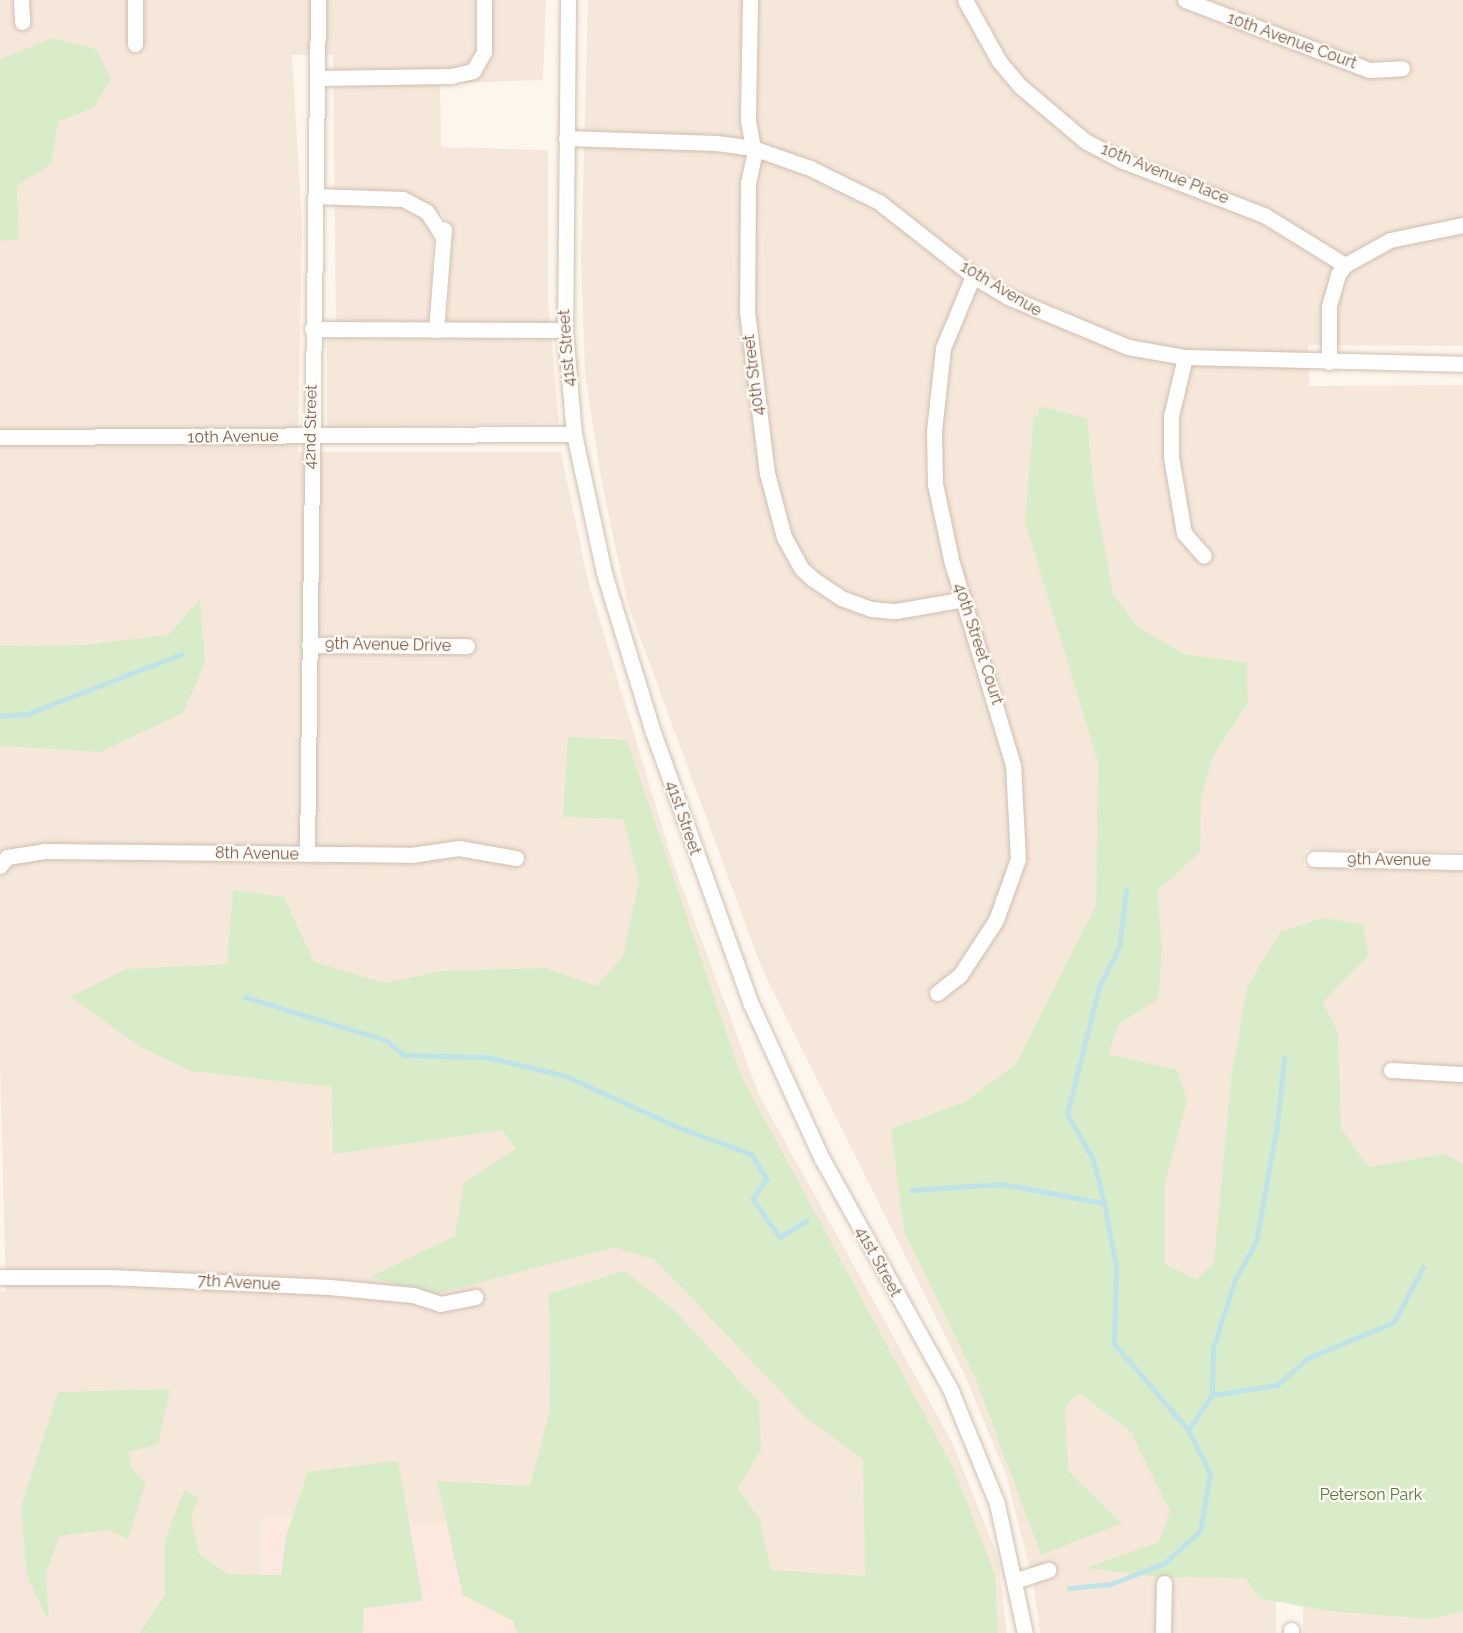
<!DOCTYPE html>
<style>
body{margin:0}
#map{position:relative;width:1463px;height:1633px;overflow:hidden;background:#fdf6ec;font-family:Raleway,sans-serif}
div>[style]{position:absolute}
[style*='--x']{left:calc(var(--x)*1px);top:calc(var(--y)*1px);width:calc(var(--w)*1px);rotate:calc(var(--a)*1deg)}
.residential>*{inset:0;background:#f5e8da}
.commercial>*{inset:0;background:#fde8e0}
.green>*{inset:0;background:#d8ecc9}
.stream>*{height:4.5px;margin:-2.25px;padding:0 2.25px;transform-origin:2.25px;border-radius:2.25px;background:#bfe3e8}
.roads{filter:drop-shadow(0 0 2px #d1beb0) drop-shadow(0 0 2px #d1beb0)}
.minor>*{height:15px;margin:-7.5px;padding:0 7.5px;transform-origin:7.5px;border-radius:7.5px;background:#fff}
span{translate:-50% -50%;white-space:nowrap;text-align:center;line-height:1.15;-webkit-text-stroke:4.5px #fffaf3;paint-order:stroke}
.street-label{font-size:16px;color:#7a5c4d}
.park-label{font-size:16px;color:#537a41}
</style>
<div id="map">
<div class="residential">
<i style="clip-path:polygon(0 0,546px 0,543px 80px,440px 84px,441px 147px,548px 150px,548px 298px,559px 423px,327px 429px,327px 338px,446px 337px,452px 231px,441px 211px,433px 231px,431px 325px,336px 325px,333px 55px,292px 55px,302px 222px,298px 452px,561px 452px,588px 581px,672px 860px,759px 1095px,952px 1442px,998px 1557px,1007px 1633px,525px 1633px,528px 1525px,262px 1518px,261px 1633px,0 1633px,0 1292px,6px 1291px,0 1062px)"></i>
<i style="clip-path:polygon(588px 0,1463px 0,1463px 346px,1308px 345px,1309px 386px,1463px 385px,1463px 852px,1305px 850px,1304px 866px,1463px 871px,1463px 1179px,1276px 1586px,1276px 1633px,1040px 1633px,1033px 1582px,1006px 1475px,967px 1380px,762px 969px,628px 605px,602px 484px,585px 375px,581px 261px)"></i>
<i style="clip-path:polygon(1303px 1586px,1463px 1593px,1463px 1633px,1303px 1633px)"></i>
</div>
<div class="commercial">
<i style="clip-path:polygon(262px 1518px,528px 1525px,525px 1633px,261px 1633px)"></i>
</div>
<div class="green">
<i style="clip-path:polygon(53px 38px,96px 49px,111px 79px,93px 108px,58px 122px,51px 164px,17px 186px,19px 239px,0 241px,0 59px)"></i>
<i style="clip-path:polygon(1039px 406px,1087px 418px,1093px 484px,1113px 594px,1138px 627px,1184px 654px,1247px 663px,1248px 703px,1213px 756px,1201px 797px,1200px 852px,1157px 891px,1162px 949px,1158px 999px,1119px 1024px,1108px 1054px,1177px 1070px,1187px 1100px,1165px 1183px,1165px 1264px,1196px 1280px,1214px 1263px,1231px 1081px,1247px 987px,1280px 932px,1323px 918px,1363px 924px,1368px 956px,1323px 1002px,1338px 1033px,1341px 1128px,1368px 1167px,1445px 1154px,1463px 1164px,1463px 1611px,1431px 1619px,1330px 1611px,1261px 1599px,1245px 1578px,1159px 1577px,1086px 1568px,1159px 1542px,1170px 1511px,1131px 1432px,1079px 1393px,1065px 1406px,1068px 1470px,1122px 1523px,1041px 1555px,975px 1377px,904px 1231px,891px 1129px,965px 1102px,1016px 1064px,1096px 906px,1098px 762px,1025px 522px,1034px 415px,1038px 416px)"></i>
<i style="clip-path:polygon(200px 599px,205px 663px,183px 713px,100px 752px,0 746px,0 646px,84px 645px,168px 635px)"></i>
<i style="clip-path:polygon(568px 737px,627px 740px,741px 1076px,954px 1469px,995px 1575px,998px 1633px,517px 1633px,513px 1621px,463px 1595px,437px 1481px,530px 1486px,550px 1410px,549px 1294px,624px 1271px,673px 1309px,759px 1402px,761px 1450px,738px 1488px,760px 1520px,771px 1570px,865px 1576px,863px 1459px,805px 1417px,655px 1260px,615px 1247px,435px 1294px,370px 1277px,455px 1236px,464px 1183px,516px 1149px,502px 1130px,333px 1154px,332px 1087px,191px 1071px,141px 1047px,70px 997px,126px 969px,227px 964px,233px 890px,284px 897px,314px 962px,385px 983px,441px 971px,546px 968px,596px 986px,623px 957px,639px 881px,623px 819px,563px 817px)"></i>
<i style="clip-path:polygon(170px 1389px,158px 1444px,129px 1452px,131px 1468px,146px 1483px,128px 1539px,109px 1530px,60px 1536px,46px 1573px,49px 1622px,27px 1576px,21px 1507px,58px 1392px)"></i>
<i style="clip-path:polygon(398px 1461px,423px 1601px,364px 1608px,363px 1633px,140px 1633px,165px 1595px,165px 1540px,184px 1490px,199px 1498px,191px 1517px,199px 1554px,228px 1574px,281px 1575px,286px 1536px,308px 1472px)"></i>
</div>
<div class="stream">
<i style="--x:0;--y:716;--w:27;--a:-4"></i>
<i style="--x:27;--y:714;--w:166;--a:-21.2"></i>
<i style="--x:245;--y:997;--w:147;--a:17"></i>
<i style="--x:386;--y:1040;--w:23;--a:40"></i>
<i style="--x:404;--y:1055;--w:83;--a:1.4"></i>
<i style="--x:487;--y:1057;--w:81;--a:13.5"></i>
<i style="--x:566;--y:1076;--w:123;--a:24.5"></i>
<i style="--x:678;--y:1127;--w:78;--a:20.3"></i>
<i style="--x:751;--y:1154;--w:30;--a:57"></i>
<i style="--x:767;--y:1179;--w:24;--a:125"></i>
<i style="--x:753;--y:1199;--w:47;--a:54.6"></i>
<i style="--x:780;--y:1237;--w:31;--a:-32"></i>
<i style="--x:911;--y:1190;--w:92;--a:-3.7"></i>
<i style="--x:1003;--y:1184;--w:103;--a:10.7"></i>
<i style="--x:1212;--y:1395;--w:47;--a:-88.8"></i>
<i style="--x:1213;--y:1348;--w:71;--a:-72.1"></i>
<i style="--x:1235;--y:1280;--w:43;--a:-61.1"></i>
<i style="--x:1256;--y:1242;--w:119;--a:-79.8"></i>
<i style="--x:1277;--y:1125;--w:67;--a:-84"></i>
<i style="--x:1188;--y:1430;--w:42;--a:-55.6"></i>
<i style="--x:1212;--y:1395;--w:66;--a:-8.7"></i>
<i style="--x:1277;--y:1385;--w:41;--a:-41.1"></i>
<i style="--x:1308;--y:1358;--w:93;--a:-22.7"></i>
<i style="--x:1394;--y:1322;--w:62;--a:-62.2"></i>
<i style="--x:1069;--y:1588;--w:42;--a:-5.4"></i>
<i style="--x:1111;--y:1584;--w:58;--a:-21.3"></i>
<i style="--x:1165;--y:1563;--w:47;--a:-42.4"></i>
<i style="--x:1200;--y:1531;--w:59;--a:-80.2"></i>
<i style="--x:1210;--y:1473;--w:48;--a:-117.1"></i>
<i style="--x:1188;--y:1430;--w:113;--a:-130.7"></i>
<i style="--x:1114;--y:1344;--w:77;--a:-88.5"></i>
<i style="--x:1116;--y:1267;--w:65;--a:-100.6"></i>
<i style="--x:1104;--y:1203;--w:44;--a:-104.3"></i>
<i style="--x:1093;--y:1160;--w:53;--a:-119.5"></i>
<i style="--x:1067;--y:1114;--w:131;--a:-75.9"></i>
<i style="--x:1099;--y:987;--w:45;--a:-63.4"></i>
<i style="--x:1119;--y:947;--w:57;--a:-83"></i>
</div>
<div class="roads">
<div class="minor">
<i style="--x:21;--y:0;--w:22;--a:87"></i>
<i style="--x:568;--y:0;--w:330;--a:90.5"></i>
<i style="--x:565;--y:330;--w:104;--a:85.1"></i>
<i style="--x:574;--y:434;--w:142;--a:77.8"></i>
<i style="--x:604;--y:573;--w:166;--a:72.9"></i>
<i style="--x:653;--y:732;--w:289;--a:70.2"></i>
<i style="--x:751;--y:1004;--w:168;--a:65.4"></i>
<i style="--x:821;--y:1157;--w:268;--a:60.9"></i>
<i style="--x:951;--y:1391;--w:122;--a:67.8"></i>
<i style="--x:997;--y:1504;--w:132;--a:77.8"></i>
<i style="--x:750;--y:0;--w:120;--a:91"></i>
<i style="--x:748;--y:120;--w:36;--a:80"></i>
<i style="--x:754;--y:155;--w:29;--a:102"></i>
<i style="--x:748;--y:183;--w:128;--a:90.4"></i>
<i style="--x:747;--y:311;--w:163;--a:83"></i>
<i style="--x:767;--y:473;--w:66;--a:75.1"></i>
<i style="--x:784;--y:537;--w:35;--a:61"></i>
<i style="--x:801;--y:568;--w:16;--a:43"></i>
<i style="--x:813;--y:579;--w:34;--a:34"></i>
<i style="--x:841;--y:598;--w:32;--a:20"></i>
<i style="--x:871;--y:609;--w:25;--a:5"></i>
<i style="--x:896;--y:611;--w:69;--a:-10"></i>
<i style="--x:965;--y:0;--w:70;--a:60.9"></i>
<i style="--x:999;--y:61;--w:33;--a:50"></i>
<i style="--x:1020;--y:86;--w:85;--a:40.2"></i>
<i style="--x:1085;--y:141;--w:43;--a:27.8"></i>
<i style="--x:1123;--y:161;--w:151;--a:21"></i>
<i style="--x:1264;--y:215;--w:95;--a:31.7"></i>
<i style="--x:1185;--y:0;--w:197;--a:20.8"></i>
<i style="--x:1369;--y:70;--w:33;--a:-3"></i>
<i style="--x:135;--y:44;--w:44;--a:-90"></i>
<i style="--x:317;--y:78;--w:134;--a:-0.9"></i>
<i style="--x:451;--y:76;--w:23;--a:-13"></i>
<i style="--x:473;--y:71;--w:22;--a:-60"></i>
<i style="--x:484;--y:52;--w:52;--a:-90"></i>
<i style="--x:566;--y:138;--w:151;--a:1.9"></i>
<i style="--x:717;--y:143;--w:36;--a:8"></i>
<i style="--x:753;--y:148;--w:60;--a:19.3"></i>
<i style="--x:810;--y:168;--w:77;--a:26.2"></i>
<i style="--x:879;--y:202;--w:120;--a:38.2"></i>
<i style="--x:973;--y:276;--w:41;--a:31"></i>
<i style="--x:1008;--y:297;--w:130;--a:22.6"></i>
<i style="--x:1128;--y:347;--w:58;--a:10"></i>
<i style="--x:1185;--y:357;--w:278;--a:1.4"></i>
<i style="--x:315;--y:196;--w:88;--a:2"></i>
<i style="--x:403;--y:199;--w:27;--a:28"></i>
<i style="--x:427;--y:212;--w:30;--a:57"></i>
<i style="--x:312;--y:329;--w:253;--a:0.2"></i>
<i style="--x:436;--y:330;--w:101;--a:-85.5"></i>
<i style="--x:1185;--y:357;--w:61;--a:103.3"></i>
<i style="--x:1171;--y:416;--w:41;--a:90"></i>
<i style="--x:1171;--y:457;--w:77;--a:80.3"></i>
<i style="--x:1184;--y:533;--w:30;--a:49"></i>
<i style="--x:1329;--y:362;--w:56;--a:-90"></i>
<i style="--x:1329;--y:306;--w:33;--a:-74"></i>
<i style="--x:1338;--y:274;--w:11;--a:-52"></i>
<i style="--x:1345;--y:265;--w:51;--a:-29.1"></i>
<i style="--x:1390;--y:240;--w:75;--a:-11.6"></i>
<i style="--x:0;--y:437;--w:574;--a:-0.3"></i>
<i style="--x:309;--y:645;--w:158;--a:0.4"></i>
<i style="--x:307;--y:854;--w:854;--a:-89.26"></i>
<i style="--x:1314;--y:859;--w:149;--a:1.2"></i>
<i style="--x:0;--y:866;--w:11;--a:-52"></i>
<i style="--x:7;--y:857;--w:38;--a:-9"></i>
<i style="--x:45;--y:851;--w:366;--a:0.6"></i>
<i style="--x:411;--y:855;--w:49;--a:-8.3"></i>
<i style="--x:459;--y:848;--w:58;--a:10"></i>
<i style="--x:937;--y:993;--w:29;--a:-38"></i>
<i style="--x:960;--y:975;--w:66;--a:-56.8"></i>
<i style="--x:996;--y:920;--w:65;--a:-70.2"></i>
<i style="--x:1018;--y:859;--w:94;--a:-93"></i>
<i style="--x:1013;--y:765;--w:215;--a:-106.8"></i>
<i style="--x:951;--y:559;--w:77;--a:-102"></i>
<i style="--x:935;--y:484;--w:53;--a:-91.1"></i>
<i style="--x:934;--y:431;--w:83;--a:-83.8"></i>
<i style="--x:943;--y:348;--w:78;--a:-67.4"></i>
<i style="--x:1391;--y:1070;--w:72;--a:3.2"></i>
<i style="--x:0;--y:1277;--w:109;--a:0"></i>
<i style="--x:109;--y:1277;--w:221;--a:2.6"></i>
<i style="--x:330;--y:1287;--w:83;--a:5.5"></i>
<i style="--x:413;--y:1295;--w:28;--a:18"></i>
<i style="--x:440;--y:1304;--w:36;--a:-11"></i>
<i style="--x:1017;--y:1580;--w:33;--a:-18"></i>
<i style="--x:1163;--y:1633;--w:50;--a:-88.9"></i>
<i style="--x:1291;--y:1633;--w:3;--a:-90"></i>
</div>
</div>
<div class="street-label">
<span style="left:1292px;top:41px;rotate:20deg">10th Avenue Court</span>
<span style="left:1165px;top:174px;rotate:22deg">10th Avenue Place</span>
<span style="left:1001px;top:289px;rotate:31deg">10th Avenue</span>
<span style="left:567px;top:348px;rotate:-94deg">41st Street</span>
<span style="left:754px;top:375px;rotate:-97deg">40th Street</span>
<span style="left:311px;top:427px;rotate:-89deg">42nd Street</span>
<span style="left:233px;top:437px;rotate:-1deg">10th Avenue</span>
<span style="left:978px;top:644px;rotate:72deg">40th Street Court</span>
<span style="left:388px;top:645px;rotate:1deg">9th Avenue Drive</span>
<span style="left:683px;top:818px;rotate:71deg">41st Street</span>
<span style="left:257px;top:854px;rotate:1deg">8th Avenue</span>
<span style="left:1389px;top:860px;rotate:1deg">9th Avenue</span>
<span style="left:878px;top:1262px;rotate:61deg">41st Street</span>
<span style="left:239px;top:1283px;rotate:3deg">7th Avenue</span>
</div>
<div class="park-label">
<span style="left:1371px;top:1495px">Peterson Park</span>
</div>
</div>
